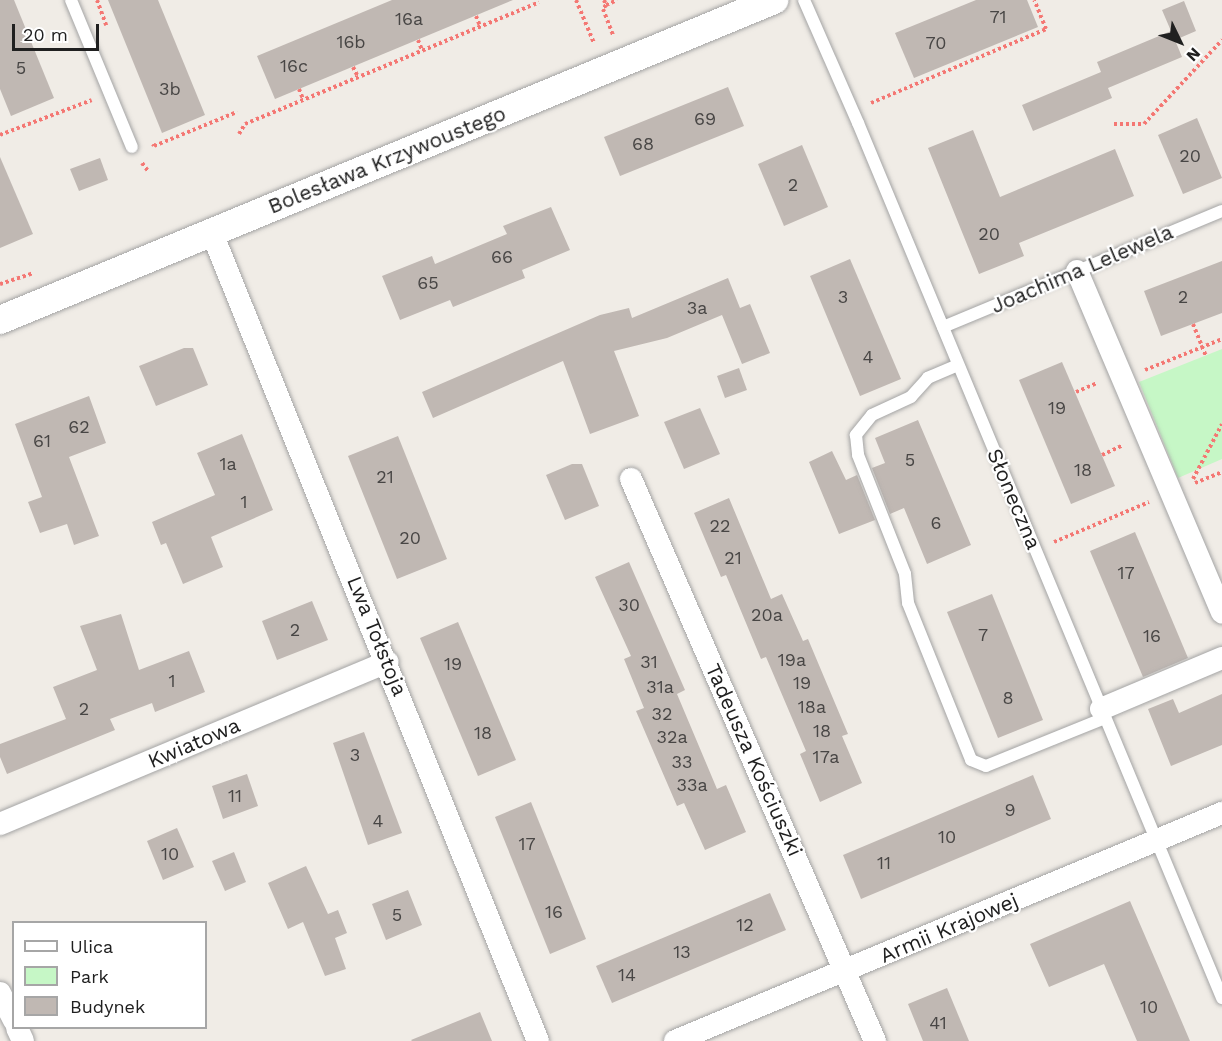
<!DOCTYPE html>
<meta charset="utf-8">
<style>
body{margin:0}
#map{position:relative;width:1222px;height:1041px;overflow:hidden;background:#f0ece6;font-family:"Work Sans",sans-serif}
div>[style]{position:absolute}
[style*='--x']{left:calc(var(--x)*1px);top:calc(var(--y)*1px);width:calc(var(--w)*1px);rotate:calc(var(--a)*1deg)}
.park>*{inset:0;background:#c6f7c6}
.building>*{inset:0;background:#c0b8b3}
.path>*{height:4px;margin-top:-2px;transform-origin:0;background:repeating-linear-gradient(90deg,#f47773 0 3px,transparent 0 6px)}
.roads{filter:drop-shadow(0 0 2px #a4a4a4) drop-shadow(0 0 2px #a4a4a4)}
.service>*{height:12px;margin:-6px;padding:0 6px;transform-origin:6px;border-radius:6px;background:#fff}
.minor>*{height:22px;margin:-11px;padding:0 11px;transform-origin:11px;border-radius:11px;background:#fff}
.tertiary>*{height:28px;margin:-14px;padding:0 14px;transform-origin:14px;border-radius:14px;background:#fff}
span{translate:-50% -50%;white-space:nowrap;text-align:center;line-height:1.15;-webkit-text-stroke:4.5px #fff;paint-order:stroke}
.number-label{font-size:18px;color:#484645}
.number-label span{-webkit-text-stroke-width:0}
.street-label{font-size:21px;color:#202020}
.legend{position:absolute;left:12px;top:921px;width:195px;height:108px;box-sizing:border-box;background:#fff;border:2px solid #a6a6a6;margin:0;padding:8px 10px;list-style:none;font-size:18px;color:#202020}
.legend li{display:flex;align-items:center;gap:12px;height:30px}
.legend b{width:30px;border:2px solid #a6a6a6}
.north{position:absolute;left:1150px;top:12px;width:60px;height:60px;-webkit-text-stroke:4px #fff;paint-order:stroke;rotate:133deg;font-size:16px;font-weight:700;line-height:24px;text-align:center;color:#202020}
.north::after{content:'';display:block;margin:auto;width:21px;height:27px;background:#202020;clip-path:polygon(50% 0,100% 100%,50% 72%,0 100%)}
.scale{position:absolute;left:12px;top:24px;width:87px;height:27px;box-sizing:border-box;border:3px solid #202020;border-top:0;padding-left:8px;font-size:18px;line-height:21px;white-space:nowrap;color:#202020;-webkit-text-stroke:4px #fff;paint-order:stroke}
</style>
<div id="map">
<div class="park">
<i style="clip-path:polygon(1222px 349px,1222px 459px,1178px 478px,1139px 382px)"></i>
</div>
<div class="building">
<i style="clip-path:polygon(0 0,14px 0,54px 98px,11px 116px,0 89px)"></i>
<i style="clip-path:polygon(108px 0,158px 0,205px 115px,162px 133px)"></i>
<i style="clip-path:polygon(392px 0,513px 0,275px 99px,257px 56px)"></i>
<i style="clip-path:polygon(976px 0,1027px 0,1038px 27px,914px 78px,895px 33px)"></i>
<i style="clip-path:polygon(1184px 1px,1196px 31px,1175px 40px,1182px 57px,1108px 88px,1112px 98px,1033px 131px,1022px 105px,1101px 72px,1097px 62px,1171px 31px,1162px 10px)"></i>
<i style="clip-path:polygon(728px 87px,744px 126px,620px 176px,604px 137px)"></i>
<i style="clip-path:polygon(1197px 118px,1222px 178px,1183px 194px,1158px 135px)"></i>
<i style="clip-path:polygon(973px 130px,1000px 197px,1115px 149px,1134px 196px,1019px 243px,1024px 256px,979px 274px,928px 148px)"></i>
<i style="clip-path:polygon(802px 145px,828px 207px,784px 226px,758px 164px)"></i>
<i style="clip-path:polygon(0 157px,33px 234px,0 248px)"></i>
<i style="clip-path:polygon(100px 158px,108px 180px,79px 191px,70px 169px)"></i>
<i style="clip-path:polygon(551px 207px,570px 250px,522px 270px,525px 278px,453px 307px,450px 300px,400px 320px,382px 276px,432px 256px,435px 264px,507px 234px,503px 226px)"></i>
<i style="clip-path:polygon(850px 259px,901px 379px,860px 396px,810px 276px)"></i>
<i style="clip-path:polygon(1222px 261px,1222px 313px,1161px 336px,1144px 291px)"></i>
<i style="clip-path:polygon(728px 278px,740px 308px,750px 304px,770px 353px,742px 364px,722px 315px,667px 338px,614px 351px,639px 416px,590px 434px,563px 361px,433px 418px,422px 392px,600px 315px,629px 308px,632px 318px)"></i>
<i style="clip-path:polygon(184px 348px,193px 348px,208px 385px,156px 406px,139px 366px)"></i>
<i style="clip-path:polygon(1062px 362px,1115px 486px,1071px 504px,1019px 380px)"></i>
<i style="clip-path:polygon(739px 368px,747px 390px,725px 398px,717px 376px)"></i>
<i style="clip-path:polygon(89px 396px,106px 443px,69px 457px,99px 536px,74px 545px,67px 524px,40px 533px,28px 502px,42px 497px,15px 424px)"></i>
<i style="clip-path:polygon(700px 408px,720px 454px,684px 469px,664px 422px)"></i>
<i style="clip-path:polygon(918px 420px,971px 545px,927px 564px,904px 508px,890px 514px,872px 468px,885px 463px,875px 438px)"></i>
<i style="clip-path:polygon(242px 434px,273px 510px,211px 537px,223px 567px,183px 584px,166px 543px,161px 545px,152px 522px,215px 495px,197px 453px)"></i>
<i style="clip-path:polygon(398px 436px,447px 559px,397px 579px,348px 456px)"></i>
<i style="clip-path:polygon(832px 451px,846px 480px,857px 475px,875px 520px,839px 534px,809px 462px)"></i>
<i style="clip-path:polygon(572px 464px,582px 464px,599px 506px,565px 520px,546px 475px)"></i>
<i style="clip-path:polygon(729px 498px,771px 599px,782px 594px,803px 641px,808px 639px,848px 734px,842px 736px,862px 783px,820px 802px,800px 754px,806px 751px,766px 657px,761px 659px,726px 575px,721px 577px,694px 513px)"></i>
<i style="clip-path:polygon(1135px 532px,1188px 658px,1143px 677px,1090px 551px)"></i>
<i style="clip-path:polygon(629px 562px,685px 690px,677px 694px,717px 789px,726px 785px,746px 832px,705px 850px,684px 803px,677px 806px,636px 711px,644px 708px,624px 659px,631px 656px,595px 577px)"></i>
<i style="clip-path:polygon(992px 594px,1043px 720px,998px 738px,947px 612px)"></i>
<i style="clip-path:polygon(312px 601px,328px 640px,277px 660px,262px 621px)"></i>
<i style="clip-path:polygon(121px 614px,139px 670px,189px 651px,205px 692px,155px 712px,152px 703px,110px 719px,115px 730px,7px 774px,0 757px,0 744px,66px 719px,53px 687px,97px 670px,80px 626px)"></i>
<i style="clip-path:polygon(458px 622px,516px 760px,478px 776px,420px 638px)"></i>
<i style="clip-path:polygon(1222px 694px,1222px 745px,1171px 766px,1148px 709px,1173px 699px,1179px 713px)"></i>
<i style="clip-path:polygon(364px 732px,402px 833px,368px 845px,333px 743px)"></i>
<i style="clip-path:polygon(247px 774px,258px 806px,223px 819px,212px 786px)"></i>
<i style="clip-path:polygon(1033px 775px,1051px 819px,861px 899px,843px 855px)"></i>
<i style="clip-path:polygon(531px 802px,586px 939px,550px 954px,495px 817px)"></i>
<i style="clip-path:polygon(177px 828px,194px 867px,163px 880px,147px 841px)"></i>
<i style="clip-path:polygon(234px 852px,246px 882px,225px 891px,212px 861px)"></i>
<i style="clip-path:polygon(306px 866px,328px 914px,338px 910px,347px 933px,335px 938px,346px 969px,325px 976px,303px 922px,288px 929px,268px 883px)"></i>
<i style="clip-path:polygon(408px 890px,422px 925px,386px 940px,372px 904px)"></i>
<i style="clip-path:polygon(770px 893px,786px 930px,612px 1003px,596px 966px)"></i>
<i style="clip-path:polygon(1130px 901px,1158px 966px,1190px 1041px,1137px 1041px,1104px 964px,1049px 987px,1030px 944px)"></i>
<i style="clip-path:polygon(947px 988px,969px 1041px,923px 1041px,908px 1004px)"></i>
<i style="clip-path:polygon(480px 1012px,492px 1041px,412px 1041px,411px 1040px)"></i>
</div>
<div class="path">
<i style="--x:97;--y:0;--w:27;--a:70"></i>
<i style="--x:576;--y:0;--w:47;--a:67.3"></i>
<i style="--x:604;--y:0;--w:5;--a:68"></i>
<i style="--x:606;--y:5;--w:12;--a:-24"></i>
<i style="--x:606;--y:5;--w:5;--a:127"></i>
<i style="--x:603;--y:9;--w:28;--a:69"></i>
<i style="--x:476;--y:16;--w:11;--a:68"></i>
<i style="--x:418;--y:40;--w:11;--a:68"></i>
<i style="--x:353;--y:67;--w:11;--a:63"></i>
<i style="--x:299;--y:89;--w:11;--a:68"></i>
<i style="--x:871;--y:103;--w:190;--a:-22.9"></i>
<i style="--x:1046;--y:29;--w:31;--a:-112"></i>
<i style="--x:1114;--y:124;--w:30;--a:0"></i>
<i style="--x:1144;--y:124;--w:115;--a:-47.1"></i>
<i style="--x:239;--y:134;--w:12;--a:-59"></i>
<i style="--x:245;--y:124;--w:318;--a:-22.5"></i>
<i style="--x:0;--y:135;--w:98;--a:-20.8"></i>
<i style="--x:153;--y:144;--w:2;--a:63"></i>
<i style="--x:154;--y:146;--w:90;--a:-22.3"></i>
<i style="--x:142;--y:163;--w:10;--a:53"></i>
<i style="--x:0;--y:284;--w:35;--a:-18"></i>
<i style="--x:1193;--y:324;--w:35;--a:68"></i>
<i style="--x:1145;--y:370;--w:83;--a:-21.9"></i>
<i style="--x:1076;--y:392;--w:23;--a:-23"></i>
<i style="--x:1102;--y:455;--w:23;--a:-25"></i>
<i style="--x:1193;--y:479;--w:62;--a:-62.2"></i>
<i style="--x:1195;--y:483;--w:29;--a:-22"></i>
<i style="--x:1054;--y:542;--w:103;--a:-22.8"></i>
</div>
<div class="roads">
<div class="service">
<i style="--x:71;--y:0;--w:159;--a:67.5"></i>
<i style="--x:804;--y:0;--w:134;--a:66.3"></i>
<i style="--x:858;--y:123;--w:948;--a:67.41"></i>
<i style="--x:943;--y:327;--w:302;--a:-22.6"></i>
<i style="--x:958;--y:365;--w:33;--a:157"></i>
<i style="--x:928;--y:378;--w:25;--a:132"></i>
<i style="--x:911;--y:397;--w:43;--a:155.2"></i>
<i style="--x:872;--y:415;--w:26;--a:129"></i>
<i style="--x:856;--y:435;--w:20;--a:84"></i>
<i style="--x:858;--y:455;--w:128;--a:68.4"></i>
<i style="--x:905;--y:574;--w:29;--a:84"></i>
<i style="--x:908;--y:603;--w:169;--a:68.1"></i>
<i style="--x:971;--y:760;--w:16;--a:22"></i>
<i style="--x:986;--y:766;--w:128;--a:-22"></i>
</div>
<div class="minor">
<i style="--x:212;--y:233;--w:871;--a:68.03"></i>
<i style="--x:1077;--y:271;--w:371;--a:67"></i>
<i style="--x:631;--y:479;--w:613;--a:66.53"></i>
<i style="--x:1101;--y:709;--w:131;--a:-22.9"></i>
<i style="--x:0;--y:824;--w:420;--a:-22.7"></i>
<i style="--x:0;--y:993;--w:31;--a:63"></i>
<i style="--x:17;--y:1028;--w:14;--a:65"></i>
<i style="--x:675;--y:1041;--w:593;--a:-22.63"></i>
</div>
<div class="tertiary">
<i style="--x:0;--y:320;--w:838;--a:-22.46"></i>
</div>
</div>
<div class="number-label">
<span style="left:998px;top:17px">71</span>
<span style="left:409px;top:19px">16a</span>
<span style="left:351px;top:42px">16b</span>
<span style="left:936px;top:43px">70</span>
<span style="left:294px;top:66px">16c</span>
<span style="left:21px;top:68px">5</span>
<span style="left:170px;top:89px">3b</span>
<span style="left:705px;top:119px">69</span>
<span style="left:643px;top:144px">68</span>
<span style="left:1190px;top:156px">20</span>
<span style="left:793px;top:185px">2</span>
<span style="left:989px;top:234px">20</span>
<span style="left:502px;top:257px">66</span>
<span style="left:428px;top:283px">65</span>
<span style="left:843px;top:297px">3</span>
<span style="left:1183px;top:297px">2</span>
<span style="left:697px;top:308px">3a</span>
<span style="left:868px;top:357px">4</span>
<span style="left:1057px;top:408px">19</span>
<span style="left:79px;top:427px">62</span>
<span style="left:42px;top:441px">61</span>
<span style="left:910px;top:460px">5</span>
<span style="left:228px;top:464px">1a</span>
<span style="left:1083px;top:470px">18</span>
<span style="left:385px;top:477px">21</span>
<span style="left:244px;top:502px">1</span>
<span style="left:936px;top:523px">6</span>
<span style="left:720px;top:526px">22</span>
<span style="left:410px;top:538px">20</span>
<span style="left:733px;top:558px">21</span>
<span style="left:1126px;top:573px">17</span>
<span style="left:629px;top:605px">30</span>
<span style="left:767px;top:615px">20a</span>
<span style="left:295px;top:630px">2</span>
<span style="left:983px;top:635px">7</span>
<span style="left:1152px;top:636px">16</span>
<span style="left:792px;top:660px">19a</span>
<span style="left:649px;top:662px">31</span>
<span style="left:453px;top:664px">19</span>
<span style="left:172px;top:681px">1</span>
<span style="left:802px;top:683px">19</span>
<span style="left:660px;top:687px">31a</span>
<span style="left:1008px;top:698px">8</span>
<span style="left:812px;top:707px">18a</span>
<span style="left:84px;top:709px">2</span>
<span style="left:662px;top:714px">32</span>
<span style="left:822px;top:731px">18</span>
<span style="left:483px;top:733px">18</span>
<span style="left:672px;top:737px">32a</span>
<span style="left:355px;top:755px">3</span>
<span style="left:826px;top:757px">17a</span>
<span style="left:682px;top:762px">33</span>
<span style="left:692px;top:785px">33a</span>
<span style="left:235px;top:796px">11</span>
<span style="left:1010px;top:810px">9</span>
<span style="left:378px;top:821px">4</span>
<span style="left:947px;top:837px">10</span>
<span style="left:527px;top:844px">17</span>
<span style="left:170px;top:854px">10</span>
<span style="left:884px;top:863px">11</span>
<span style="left:554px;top:912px">16</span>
<span style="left:397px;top:915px">5</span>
<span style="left:745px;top:925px">12</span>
<span style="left:682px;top:952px">13</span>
<span style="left:627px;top:975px">14</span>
<span style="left:1149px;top:1007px">10</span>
<span style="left:938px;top:1023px">41</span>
</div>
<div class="street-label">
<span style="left:387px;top:160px;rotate:-22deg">Bolesława Krzywoustego</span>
<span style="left:1082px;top:269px;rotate:-23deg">Joachima Lelewela</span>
<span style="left:1014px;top:499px;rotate:67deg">Słoneczna</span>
<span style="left:377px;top:636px;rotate:68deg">Lwa Tołstoja</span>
<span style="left:194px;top:743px;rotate:-23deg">Kwiatowa</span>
<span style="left:754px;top:760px;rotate:66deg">Tadeusza Kościuszki</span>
<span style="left:949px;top:928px;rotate:-23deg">Armii Krajowej</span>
</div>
<ul class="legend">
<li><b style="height:8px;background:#fff"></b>Ulica</li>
<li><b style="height:16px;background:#c6f7c6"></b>Park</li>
<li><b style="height:16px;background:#c0b8b3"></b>Budynek</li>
</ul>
<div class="north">N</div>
<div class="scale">20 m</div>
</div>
